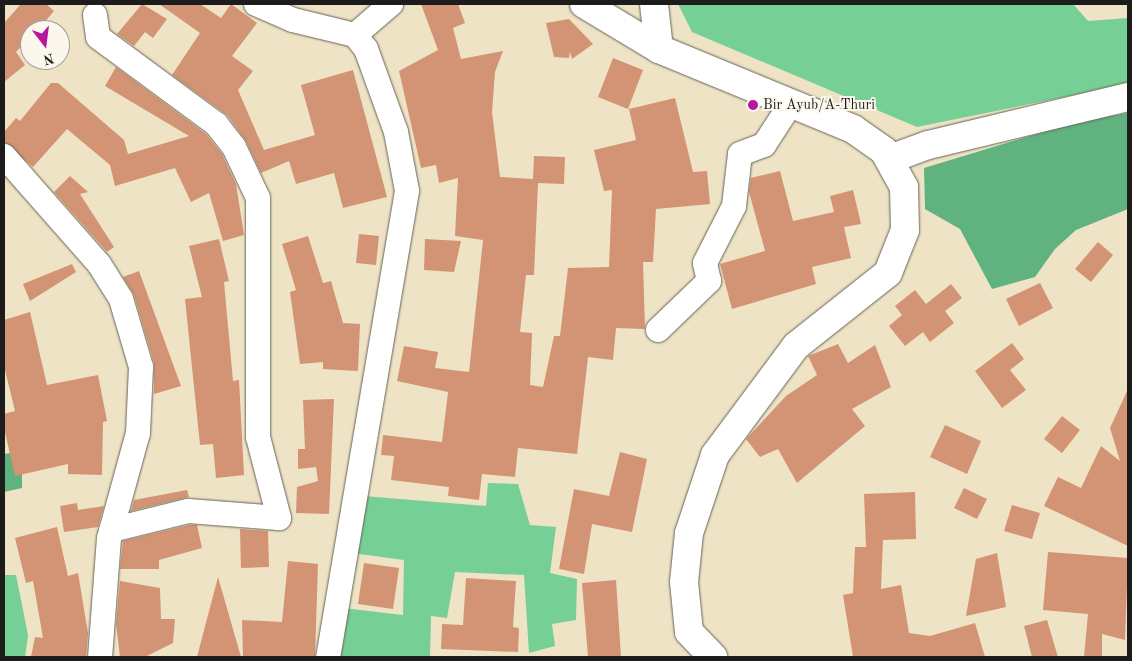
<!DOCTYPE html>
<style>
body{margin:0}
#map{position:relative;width:1132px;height:661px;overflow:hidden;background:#eee3c4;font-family:"Old Standard TT",serif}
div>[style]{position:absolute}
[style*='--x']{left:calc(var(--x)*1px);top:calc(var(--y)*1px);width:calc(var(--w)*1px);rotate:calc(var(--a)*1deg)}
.green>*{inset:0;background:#76d096}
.forest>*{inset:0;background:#60b27f}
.building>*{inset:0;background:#d29474}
.roads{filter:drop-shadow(0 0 1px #666257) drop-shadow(0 0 1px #666257)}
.minor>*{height:24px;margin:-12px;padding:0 12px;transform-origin:12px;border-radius:12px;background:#fff}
.tertiary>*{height:28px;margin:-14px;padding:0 14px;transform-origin:14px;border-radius:14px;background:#fff}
.dots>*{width:14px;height:14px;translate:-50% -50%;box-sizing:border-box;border:2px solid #fbf7ec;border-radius:50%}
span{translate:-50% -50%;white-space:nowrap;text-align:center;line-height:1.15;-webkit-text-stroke:4px #fbf7ec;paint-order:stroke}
.poi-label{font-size:14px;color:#1c1c1c}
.left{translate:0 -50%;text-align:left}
.frame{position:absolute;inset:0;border:5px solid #1c1c1c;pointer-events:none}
.north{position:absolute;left:20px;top:20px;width:50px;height:50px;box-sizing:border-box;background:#fbf7ec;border:1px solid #a29f99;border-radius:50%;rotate:165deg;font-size:14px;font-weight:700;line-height:20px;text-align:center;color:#1c1c1c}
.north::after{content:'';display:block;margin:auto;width:18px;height:22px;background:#b5179e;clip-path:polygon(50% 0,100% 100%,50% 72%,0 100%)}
</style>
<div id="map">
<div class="green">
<i style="clip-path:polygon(678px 4px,1073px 4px,1088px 21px,1128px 18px,1128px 84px,917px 127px,692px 32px)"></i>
<i style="clip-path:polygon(488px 483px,518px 484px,530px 525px,556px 527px,550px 573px,577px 579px,576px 620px,552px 624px,555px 646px,529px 653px,524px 575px,455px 572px,447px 618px,431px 616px,430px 657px,338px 657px,343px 608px,403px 615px,404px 560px,352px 553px,363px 496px,486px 506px)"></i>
<i style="clip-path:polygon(4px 575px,16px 575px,28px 635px,25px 657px,4px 657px)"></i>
</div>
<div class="forest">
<i style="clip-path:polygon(1128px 113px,1128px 209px,1076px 230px,1055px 249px,1035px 277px,992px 289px,960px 229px,925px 209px,924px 168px,1076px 122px)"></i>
<i style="clip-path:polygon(22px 451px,22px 488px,4px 492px,4px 454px)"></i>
</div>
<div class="building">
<i style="clip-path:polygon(21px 4px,46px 4px,54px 11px,38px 30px,30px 30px,30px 37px,16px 52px,25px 65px,4px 82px,4px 23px)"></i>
<i style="clip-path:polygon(142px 4px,167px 19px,153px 38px,145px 32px,134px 46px,117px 34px)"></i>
<i style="clip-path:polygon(159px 4px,200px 4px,221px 18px,231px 4px,257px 23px,232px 56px,253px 71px,238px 90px,264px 150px,315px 135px,301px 85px,353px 70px,387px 197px,343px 208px,334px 173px,296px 184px,289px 161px,261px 173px,246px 141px,227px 115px,172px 75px,200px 33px)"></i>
<i style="clip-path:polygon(421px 4px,458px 4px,465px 23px,453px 28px,461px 59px,503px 51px,495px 72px,492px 112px,500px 177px,533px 179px,534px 156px,565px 157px,564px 184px,538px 183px,534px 275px,526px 275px,520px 332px,532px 333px,530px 385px,543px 387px,554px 336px,560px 336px,568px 268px,609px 267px,612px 190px,604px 191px,594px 150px,636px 140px,629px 109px,675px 98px,693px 172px,707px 171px,710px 204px,656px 209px,653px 262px,643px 262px,645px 329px,616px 328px,613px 360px,588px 357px,577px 454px,518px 448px,515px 477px,482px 474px,479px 500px,448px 496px,449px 487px,391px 480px,394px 456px,381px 455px,383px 435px,442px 442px,448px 392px,397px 381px,404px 346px,438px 352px,435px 368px,469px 372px,483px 240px,455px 236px,458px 178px,439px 183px,436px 165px,421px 168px,399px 71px,438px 50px)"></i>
<i style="clip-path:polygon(569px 19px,593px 44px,572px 59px,570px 52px,569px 58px,554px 57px,546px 23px)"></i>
<i style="clip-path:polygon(613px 58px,643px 70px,628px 109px,598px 97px)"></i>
<i style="clip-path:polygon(116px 67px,206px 134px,222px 154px,236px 184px,244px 235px,223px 241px,209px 193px,191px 202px,175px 168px,115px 186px,110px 165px,67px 129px,33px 167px,4px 142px,4px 132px,16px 118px,20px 121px,51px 83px,58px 83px,124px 140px,128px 154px,189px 136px,105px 86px)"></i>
<i style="clip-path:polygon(780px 171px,793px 221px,834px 212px,830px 196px,853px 190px,861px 224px,844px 227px,851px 258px,812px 267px,816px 284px,732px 309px,720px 264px,765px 251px,749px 192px,751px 178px)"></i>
<i style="clip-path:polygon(70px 176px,88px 192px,80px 194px,114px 247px,107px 252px,54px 192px)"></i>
<i style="clip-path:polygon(359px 234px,379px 236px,376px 265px,356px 263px)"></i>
<i style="clip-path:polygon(308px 236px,323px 283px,331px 281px,343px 323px,360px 324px,358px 371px,323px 369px,323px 362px,300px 364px,290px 292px,296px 290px,282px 244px)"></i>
<i style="clip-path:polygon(219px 239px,229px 281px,224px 282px,233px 381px,239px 380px,244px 475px,216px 478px,213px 444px,200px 445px,185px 299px,202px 297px,189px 246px)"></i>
<i style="clip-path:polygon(425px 239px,461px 241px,454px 272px,424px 270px)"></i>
<i style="clip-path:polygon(1098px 242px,1113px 255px,1091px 282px,1075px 269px)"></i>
<i style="clip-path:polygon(72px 264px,76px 272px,30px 301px,23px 284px)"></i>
<i style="clip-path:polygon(139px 271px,181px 386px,154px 394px,154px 363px,134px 295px,123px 277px)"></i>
<i style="clip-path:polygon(1040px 283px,1053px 308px,1019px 326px,1006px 299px)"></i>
<i style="clip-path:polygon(951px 284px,962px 298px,945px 311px,954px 323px,930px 342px,923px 332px,905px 346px,889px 326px,902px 315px,895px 306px,915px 290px,926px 304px)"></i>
<i style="clip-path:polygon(30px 312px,47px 385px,98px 375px,107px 421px,103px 422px,102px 475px,68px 474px,68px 464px,15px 476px,4px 428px,4px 414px,15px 411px,4px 366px,4px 320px)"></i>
<i style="clip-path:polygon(1012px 343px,1024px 359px,1010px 370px,1026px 390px,1002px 408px,975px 371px)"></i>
<i style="clip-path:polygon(838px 344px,848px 363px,875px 345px,891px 387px,852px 409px,865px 426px,797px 483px,778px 449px,760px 457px,746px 439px,786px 396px,817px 375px,808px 356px)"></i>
<i style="clip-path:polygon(1128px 389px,1128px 546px,1044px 506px,1058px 477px,1081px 488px,1101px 446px,1120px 461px,1110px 428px)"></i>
<i style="clip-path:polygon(334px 399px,329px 514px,296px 513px,297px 487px,318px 481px,316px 467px,298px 469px,298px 449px,305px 449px,303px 400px)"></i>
<i style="clip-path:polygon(1062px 416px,1080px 430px,1062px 453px,1044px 439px)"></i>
<i style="clip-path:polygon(945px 425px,981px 441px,967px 474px,930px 457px)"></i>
<i style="clip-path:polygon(620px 452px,647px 459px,632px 532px,592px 524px,584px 574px,559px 569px,574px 489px,609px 496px)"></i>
<i style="clip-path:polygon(964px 488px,987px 499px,977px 519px,954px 508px)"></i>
<i style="clip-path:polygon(187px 490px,189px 497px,131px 511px,134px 500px)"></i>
<i style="clip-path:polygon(915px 492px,916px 539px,883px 540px,881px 589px,901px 585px,909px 633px,930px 636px,975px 623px,985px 657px,853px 657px,843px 595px,853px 593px,855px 547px,866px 547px,864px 494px)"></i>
<i style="clip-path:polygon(77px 503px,78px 510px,104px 506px,98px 527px,64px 532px,60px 506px)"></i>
<i style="clip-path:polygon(1012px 505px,1040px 513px,1032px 539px,1004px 531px)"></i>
<i style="clip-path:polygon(189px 525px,197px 525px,202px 548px,159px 560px,159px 569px,120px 569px,123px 541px)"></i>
<i style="clip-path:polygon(57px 527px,68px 576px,78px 573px,88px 633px,86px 657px,31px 657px,35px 637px,43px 638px,33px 581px,26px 583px,15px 538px)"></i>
<i style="clip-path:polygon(240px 529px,268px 531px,269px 567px,241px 568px)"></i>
<i style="clip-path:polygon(1048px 552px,1128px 558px,1125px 640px,1102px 634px,1102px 657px,1084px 657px,1088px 614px,1043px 610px)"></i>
<i style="clip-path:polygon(997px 553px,1006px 607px,966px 616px,976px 559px)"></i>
<i style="clip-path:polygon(288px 561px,318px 564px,315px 657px,243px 657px,242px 620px,282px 622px)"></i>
<i style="clip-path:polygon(364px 563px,399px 568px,393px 609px,358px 604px)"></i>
<i style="clip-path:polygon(218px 577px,241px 657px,197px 657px)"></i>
<i style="clip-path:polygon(466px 578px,516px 581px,513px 627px,519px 628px,518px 652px,441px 649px,442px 624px,463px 625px)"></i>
<i style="clip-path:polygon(616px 580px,621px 657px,588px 657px,582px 583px)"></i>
<i style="clip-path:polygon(120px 581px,160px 588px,161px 619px,175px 619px,173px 643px,145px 657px,120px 657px,116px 624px)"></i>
<i style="clip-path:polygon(1047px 620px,1058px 657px,1032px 657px,1024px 626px)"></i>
</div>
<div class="roads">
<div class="minor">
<i style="--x:256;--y:4;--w:40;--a:23.4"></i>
<i style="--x:293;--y:20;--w:64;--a:13.6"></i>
<i style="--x:355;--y:35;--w:18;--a:52"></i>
<i style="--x:366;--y:49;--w:88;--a:70.1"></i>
<i style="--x:396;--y:132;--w:60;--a:79.4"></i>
<i style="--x:407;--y:191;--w:473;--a:99.6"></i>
<i style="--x:95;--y:15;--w:22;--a:82"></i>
<i style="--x:98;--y:37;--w:147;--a:36.4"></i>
<i style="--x:216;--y:124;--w:29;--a:52"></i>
<i style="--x:234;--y:147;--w:56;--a:64.8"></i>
<i style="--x:258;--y:198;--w:239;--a:90"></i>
<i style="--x:258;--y:437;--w:84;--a:75.5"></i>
<i style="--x:279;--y:518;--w:91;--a:-175.6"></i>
<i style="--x:188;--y:511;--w:79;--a:166.1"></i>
<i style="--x:355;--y:35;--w:48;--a:-40.7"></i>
<i style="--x:4;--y:156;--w:144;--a:48.7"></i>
<i style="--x:99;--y:264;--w:41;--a:57.8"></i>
<i style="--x:121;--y:299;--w:71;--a:73.6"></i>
<i style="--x:141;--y:367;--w:66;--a:92.6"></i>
<i style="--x:138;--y:433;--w:109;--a:105.4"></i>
<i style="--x:109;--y:538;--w:119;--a:94.3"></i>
<i style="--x:658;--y:330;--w:71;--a:-43.9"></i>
<i style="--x:709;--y:281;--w:18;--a:-103"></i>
<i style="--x:705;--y:263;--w:64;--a:-63"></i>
<i style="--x:734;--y:206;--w:52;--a:-83.4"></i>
<i style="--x:740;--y:154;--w:26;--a:-21"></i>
<i style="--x:764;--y:145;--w:51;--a:-56.9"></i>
</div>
<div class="tertiary">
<i style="--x:584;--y:4;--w:87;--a:31"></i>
<i style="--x:659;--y:49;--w:210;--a:22.4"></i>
<i style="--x:853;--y:129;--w:38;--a:35"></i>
<i style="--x:884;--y:151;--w:41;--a:60.9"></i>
<i style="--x:904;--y:187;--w:43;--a:88.7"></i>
<i style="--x:905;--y:230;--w:46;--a:111.6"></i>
<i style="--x:888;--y:273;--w:117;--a:141.6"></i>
<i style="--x:796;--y:346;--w:136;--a:126.6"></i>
<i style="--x:715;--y:455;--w:82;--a:108.4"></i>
<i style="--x:689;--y:533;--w:49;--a:95.8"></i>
<i style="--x:684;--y:582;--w:50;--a:84.3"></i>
<i style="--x:689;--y:632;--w:35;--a:46"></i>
<i style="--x:654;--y:4;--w:45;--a:83.7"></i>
<i style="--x:890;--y:159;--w:40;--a:-20.2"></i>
<i style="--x:928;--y:145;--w:206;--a:-13.5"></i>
</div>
</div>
<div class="dots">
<i style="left:753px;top:105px;background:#b5179e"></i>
</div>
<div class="poi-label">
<span class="left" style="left:763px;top:105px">Bir Ayub/A-Thuri</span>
</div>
<div class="frame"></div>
<div class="north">N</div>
</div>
